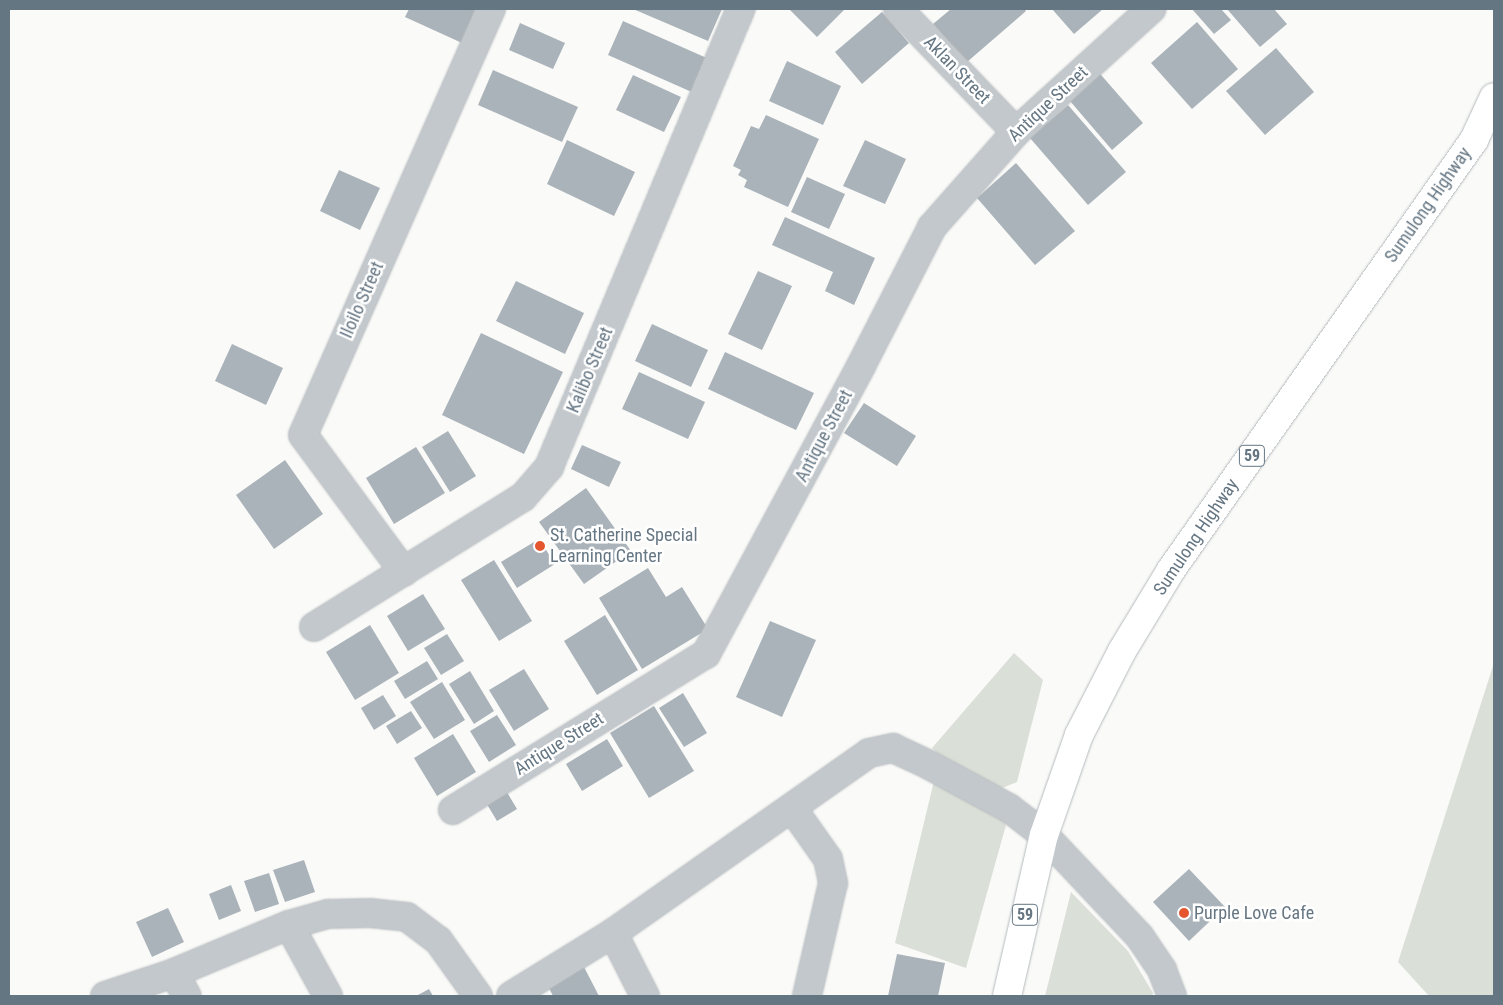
<!DOCTYPE html>
<style>
body{margin:0}
#map{position:relative;width:1503px;height:1005px;overflow:hidden;background:#fafaf8;font-family:"Roboto Condensed",sans-serif}
div>[style]{position:absolute}
[style*='--x']{left:calc(var(--x)*1px);top:calc(var(--y)*1px);width:calc(var(--w)*1px);rotate:calc(var(--a)*1deg)}
.green>*{inset:0;background:#dadfd7}
.building>*{inset:0;background:#aab3b9}
.roads{filter:drop-shadow(0 0 1px #b5babe) drop-shadow(0 0 1px #b5babe)}
.minor>*{height:28px;margin:-14px;padding:0 14px;transform-origin:14px;border-radius:14px;background:#c3c8cc}
.primary>*{height:28px;margin:-14px;padding:0 14px;transform-origin:14px;border-radius:14px;background:#fff}
.dots>*{width:14px;height:14px;translate:-50% -50%;box-sizing:border-box;border:2px solid #fff;border-radius:50%}
span{translate:-50% -50%;white-space:nowrap;text-align:center;line-height:1.15;-webkit-text-stroke:5px #fff;paint-order:stroke}
.shield-label span{padding:1px 4px;background:#fff;border:1px solid;border-radius:4px;-webkit-text-stroke-width:0}
.shield-label{font-size:16px;color:#657683;font-weight:700}
.street-label{font-size:18px;color:#657683}
.poi-label{font-size:18px;color:#657683}
.left{translate:0 -50%;text-align:left}
.frame{position:absolute;inset:0;border:10px solid #657683;pointer-events:none}
</style>
<div id="map">
<div class="green">
<i style="clip-path:polygon(1014px 653px,1043px 680px,1017px 782px,1002px 788px,940px 756px,932px 748px)"></i>
<i style="clip-path:polygon(1494px 663px,1494px 996px,1429px 996px,1398px 962px)"></i>
<i style="clip-path:polygon(934px 781px,997px 812px,1006px 825px,966px 968px,895px 943px)"></i>
<i style="clip-path:polygon(1071px 892px,1128px 951px,1153px 993px,1152px 996px,1045px 996px)"></i>
</div>
<div class="building">
<i style="clip-path:polygon(409px 9px,477px 9px,462px 43px,405px 17px)"></i>
<i style="clip-path:polygon(633px 9px,722px 9px,708px 41px)"></i>
<i style="clip-path:polygon(789px 9px,845px 9px,817px 37px)"></i>
<i style="clip-path:polygon(951px 9px,1024px 9px,1026px 11px,967px 62px,933px 24px)"></i>
<i style="clip-path:polygon(1052px 9px,1103px 9px,1074px 34px)"></i>
<i style="clip-path:polygon(1192px 9px,1221px 9px,1231px 20px,1214px 34px)"></i>
<i style="clip-path:polygon(1227px 9px,1274px 9px,1287px 24px,1260px 47px)"></i>
<i style="clip-path:polygon(882px 12px,909px 43px,862px 84px,835px 52px)"></i>
<i style="clip-path:polygon(623px 21px,709px 59px,694px 93px,608px 55px)"></i>
<i style="clip-path:polygon(1197px 22px,1238px 69px,1192px 109px,1151px 63px)"></i>
<i style="clip-path:polygon(520px 23px,565px 43px,553px 69px,509px 50px)"></i>
<i style="clip-path:polygon(1276px 48px,1314px 92px,1265px 135px,1226px 91px)"></i>
<i style="clip-path:polygon(787px 61px,841px 86px,823px 125px,769px 101px)"></i>
<i style="clip-path:polygon(1095px 68px,1143px 123px,1112px 150px,1064px 94px)"></i>
<i style="clip-path:polygon(493px 70px,578px 107px,562px 142px,478px 105px)"></i>
<i style="clip-path:polygon(633px 75px,681px 97px,664px 132px,616px 110px)"></i>
<i style="clip-path:polygon(1068px 105px,1126px 172px,1088px 205px,1030px 138px)"></i>
<i style="clip-path:polygon(766px 115px,819px 139px,788px 207px,744px 187px,747px 180px,738px 175px,741px 170px,733px 166px,751px 126px,759px 129px)"></i>
<i style="clip-path:polygon(567px 140px,635px 172px,614px 216px,547px 184px)"></i>
<i style="clip-path:polygon(865px 140px,906px 159px,885px 204px,843px 186px)"></i>
<i style="clip-path:polygon(1016px 163px,1075px 231px,1035px 265px,977px 198px)"></i>
<i style="clip-path:polygon(339px 170px,380px 188px,360px 230px,320px 211px)"></i>
<i style="clip-path:polygon(807px 177px,845px 194px,829px 229px,791px 212px)"></i>
<i style="clip-path:polygon(785px 217px,875px 258px,854px 305px,825px 291px,833px 272px,772px 245px)"></i>
<i style="clip-path:polygon(758px 271px,792px 286px,762px 350px,728px 334px)"></i>
<i style="clip-path:polygon(516px 281px,584px 313px,565px 354px,496px 321px)"></i>
<i style="clip-path:polygon(652px 324px,708px 350px,691px 387px,635px 361px)"></i>
<i style="clip-path:polygon(481px 333px,563px 372px,524px 454px,442px 415px)"></i>
<i style="clip-path:polygon(232px 344px,283px 368px,266px 405px,215px 381px)"></i>
<i style="clip-path:polygon(725px 352px,814px 393px,796px 430px,708px 389px)"></i>
<i style="clip-path:polygon(639px 372px,705px 402px,688px 439px,622px 409px)"></i>
<i style="clip-path:polygon(864px 403px,916px 436px,897px 466px,844px 433px)"></i>
<i style="clip-path:polygon(448px 431px,476px 476px,450px 492px,422px 447px)"></i>
<i style="clip-path:polygon(582px 445px,621px 462px,609px 487px,571px 469px)"></i>
<i style="clip-path:polygon(416px 447px,445px 493px,394px 524px,366px 478px)"></i>
<i style="clip-path:polygon(285px 460px,323px 514px,274px 549px,236px 495px)"></i>
<i style="clip-path:polygon(586px 488px,631px 551px,584px 584px,539px 522px)"></i>
<i style="clip-path:polygon(539px 539px,555px 564px,517px 588px,501px 562px)"></i>
<i style="clip-path:polygon(494px 560px,532px 621px,499px 641px,461px 580px)"></i>
<i style="clip-path:polygon(648px 568px,666px 597px,682px 587px,708px 629px,642px 669px,599px 598px)"></i>
<i style="clip-path:polygon(423px 594px,445px 629px,408px 651px,387px 616px)"></i>
<i style="clip-path:polygon(605px 615px,638px 670px,597px 695px,564px 641px)"></i>
<i style="clip-path:polygon(770px 621px,816px 640px,782px 717px,736px 697px)"></i>
<i style="clip-path:polygon(370px 625px,399px 673px,355px 700px,326px 652px)"></i>
<i style="clip-path:polygon(447px 634px,464px 661px,441px 675px,424px 648px)"></i>
<i style="clip-path:polygon(427px 661px,438px 679px,405px 699px,394px 681px)"></i>
<i style="clip-path:polygon(524px 669px,549px 709px,514px 731px,489px 690px)"></i>
<i style="clip-path:polygon(470px 671px,494px 711px,474px 724px,449px 684px)"></i>
<i style="clip-path:polygon(442px 682px,465px 720px,434px 739px,410px 702px)"></i>
<i style="clip-path:polygon(683px 693px,707px 733px,684px 747px,659px 708px)"></i>
<i style="clip-path:polygon(383px 695px,396px 716px,374px 730px,361px 708px)"></i>
<i style="clip-path:polygon(654px 706px,694px 771px,649px 798px,610px 733px)"></i>
<i style="clip-path:polygon(411px 711px,422px 728px,397px 744px,386px 726px)"></i>
<i style="clip-path:polygon(497px 715px,516px 745px,489px 762px,470px 731px)"></i>
<i style="clip-path:polygon(453px 734px,476px 772px,437px 796px,414px 758px)"></i>
<i style="clip-path:polygon(607px 739px,623px 766px,582px 791px,566px 764px)"></i>
<i style="clip-path:polygon(502px 784px,517px 809px,497px 821px,482px 796px)"></i>
<i style="clip-path:polygon(304px 860px,315px 892px,285px 902px,273px 870px)"></i>
<i style="clip-path:polygon(1189px 869px,1225px 907px,1189px 941px,1153px 902px)"></i>
<i style="clip-path:polygon(269px 873px,279px 904px,255px 912px,244px 881px)"></i>
<i style="clip-path:polygon(231px 885px,241px 911px,219px 920px,209px 894px)"></i>
<i style="clip-path:polygon(168px 908px,184px 942px,152px 957px,136px 922px)"></i>
<i style="clip-path:polygon(897px 954px,945px 963px,938px 996px,888px 996px)"></i>
<i style="clip-path:polygon(584px 967px,599px 996px,553px 996px,548px 986px)"></i>
<i style="clip-path:polygon(429px 989px,433px 996px,416px 996px)"></i>
</div>
<div class="roads">
<div class="minor">
<i style="--x:898;--y:9;--w:170;--a:46.2"></i>
<i style="--x:404;--y:572;--w:170;--a:-126.4"></i>
<i style="--x:303;--y:435;--w:466;--a:-66.2"></i>
<i style="--x:314;--y:627;--w:246;--a:-31.9"></i>
<i style="--x:523;--y:497;--w:40;--a:-49"></i>
<i style="--x:549;--y:467;--w:497;--a:-67.3"></i>
<i style="--x:792;--y:808;--w:62;--a:54.8"></i>
<i style="--x:828;--y:859;--w:25;--a:78"></i>
<i style="--x:833;--y:883;--w:116;--a:103"></i>
<i style="--x:453;--y:810;--w:297;--a:-31.7"></i>
<i style="--x:706;--y:654;--w:327;--a:-61.7"></i>
<i style="--x:861;--y:366;--w:156;--a:-62.9"></i>
<i style="--x:932;--y:227;--w:127;--a:-48.5"></i>
<i style="--x:1016;--y:132;--w:183;--a:-42.3"></i>
<i style="--x:289;--y:925;--w:81;--a:61.2"></i>
<i style="--x:613;--y:933;--w:71;--a:63.1"></i>
<i style="--x:174;--y:973;--w:26;--a:61"></i>
<i style="--x:105;--y:996;--w:73;--a:-18.4"></i>
<i style="--x:174;--y:973;--w:125;--a:-22.7"></i>
<i style="--x:289;--y:925;--w:41;--a:-15.8"></i>
<i style="--x:328;--y:914;--w:42;--a:-1.4"></i>
<i style="--x:370;--y:913;--w:37;--a:6"></i>
<i style="--x:407;--y:917;--w:39;--a:37"></i>
<i style="--x:438;--y:940;--w:69;--a:54.5"></i>
<i style="--x:511;--y:996;--w:120;--a:-31.7"></i>
<i style="--x:613;--y:933;--w:313;--a:-35.1"></i>
<i style="--x:869;--y:753;--w:25;--a:-12"></i>
<i style="--x:893;--y:748;--w:40;--a:25"></i>
<i style="--x:929;--y:765;--w:91;--a:28.3"></i>
<i style="--x:1009;--y:808;--w:44;--a:37.6"></i>
<i style="--x:1044;--y:835;--w:140;--a:46.7"></i>
<i style="--x:1140;--y:937;--w:40;--a:56"></i>
<i style="--x:1162;--y:970;--w:28;--a:69"></i>
</div>
<div class="primary">
<i style="--x:1007;--y:996;--w:165;--a:-77.1"></i>
<i style="--x:1044;--y:835;--w:106;--a:-70.7"></i>
<i style="--x:1079;--y:735;--w:94;--a:-62.9"></i>
<i style="--x:1122;--y:651;--w:95;--a:-58.8"></i>
<i style="--x:1171;--y:570;--w:526;--a:-54.83"></i>
<i style="--x:1474;--y:140;--w:47;--a:-65.1"></i>
</div>
</div>
<div class="dots">
<i style="left:540px;top:546px;background:#e4572e"></i>
<i style="left:1184px;top:913px;background:#e4572e"></i>
</div>
<div class="shield-label">
<span style="left:1252px;top:456px">59</span>
<span style="left:1025px;top:915px">59</span>
</div>
<div class="street-label">
<span style="left:957px;top:70px;rotate:46deg">Aklan Street</span>
<span style="left:1048px;top:104px;rotate:-43deg">Antique Street</span>
<span style="left:1428px;top:205px;rotate:-55deg">Sumulong Highway</span>
<span style="left:362px;top:300px;rotate:-66deg">Iloilo Street</span>
<span style="left:590px;top:370px;rotate:-67deg">Kalibo Street</span>
<span style="left:824px;top:436px;rotate:-62deg">Antique Street</span>
<span style="left:1196px;top:537px;rotate:-56deg">Sumulong Highway</span>
<span style="left:559px;top:744px;rotate:-32deg">Antique Street</span>
</div>
<div class="poi-label">
<span class="left" style="left:550px;top:546px">St. Catherine Special<br>Learning Center</span>
<span class="left" style="left:1194px;top:913px">Purple Love Cafe</span>
</div>
<div class="frame"></div>
</div>
